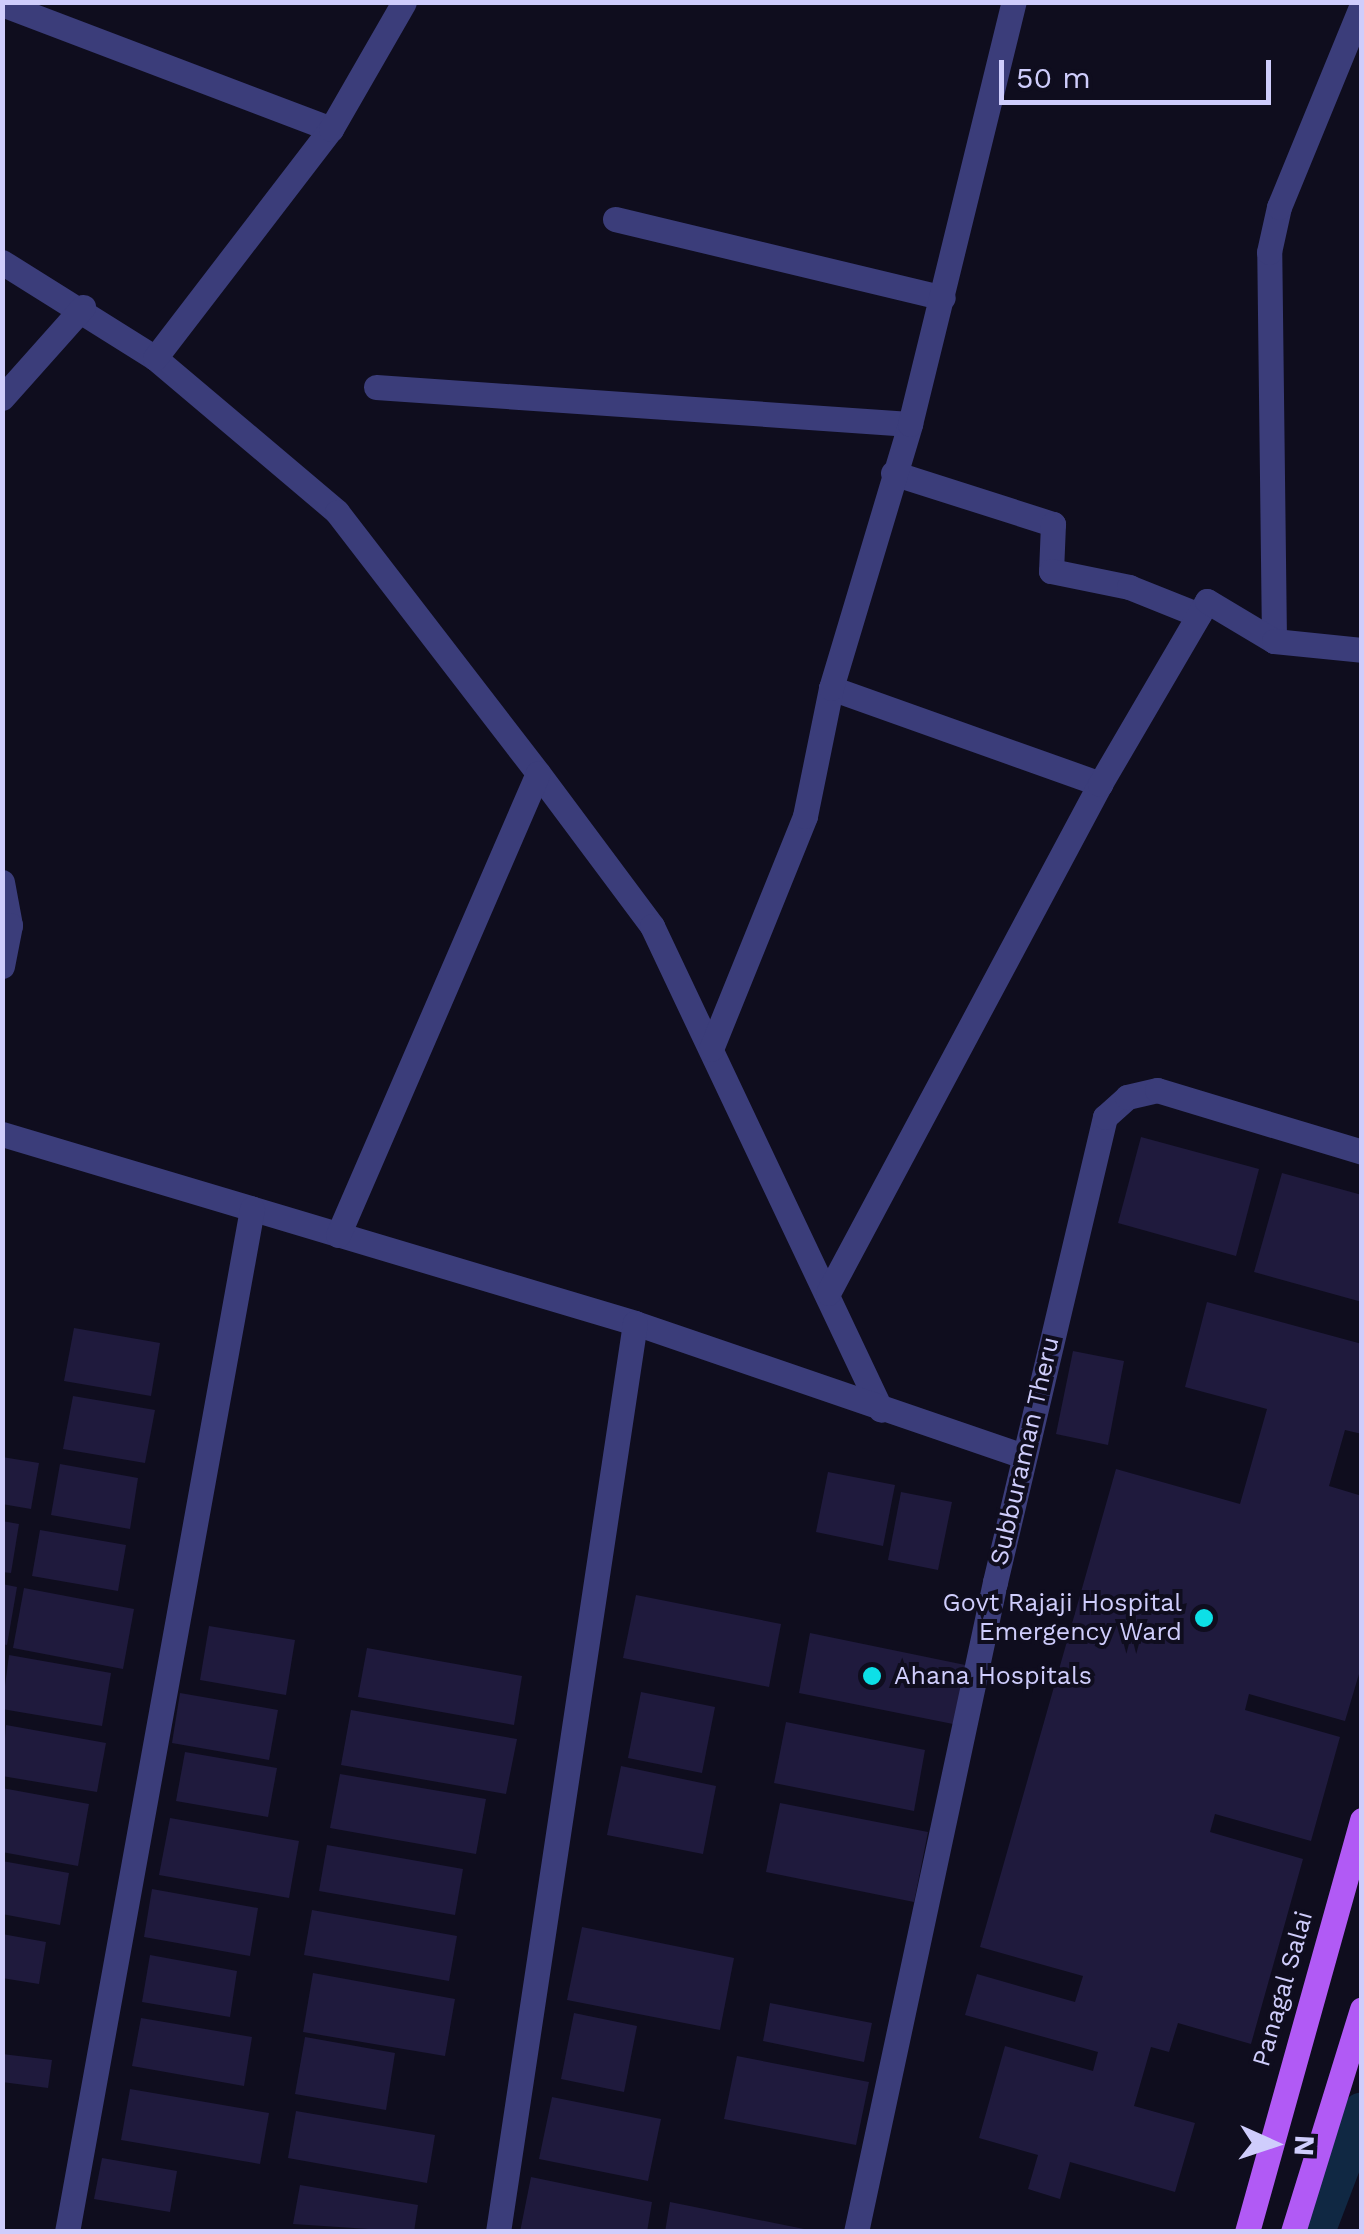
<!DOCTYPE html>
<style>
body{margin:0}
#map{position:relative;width:1364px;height:2234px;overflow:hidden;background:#0f0d1e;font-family:"Work Sans",sans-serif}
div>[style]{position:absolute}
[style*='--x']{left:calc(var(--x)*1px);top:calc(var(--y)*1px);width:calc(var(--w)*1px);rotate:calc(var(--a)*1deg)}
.canal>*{height:38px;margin:-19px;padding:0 19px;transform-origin:19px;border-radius:19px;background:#102843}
.building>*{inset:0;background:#1f1a3d}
.minor>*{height:25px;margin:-12.5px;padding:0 12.5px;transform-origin:12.5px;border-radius:12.5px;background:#3b3d7a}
.major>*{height:25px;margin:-12.5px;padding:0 12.5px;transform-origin:12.5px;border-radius:12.5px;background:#b15af5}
.dots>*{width:28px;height:28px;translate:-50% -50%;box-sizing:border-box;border:5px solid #0f0d1e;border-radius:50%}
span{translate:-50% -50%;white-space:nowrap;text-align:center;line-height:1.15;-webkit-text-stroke:8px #0f0d1e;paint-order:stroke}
.street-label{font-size:25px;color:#cfcdfc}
.poi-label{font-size:25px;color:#cfcdfc}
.right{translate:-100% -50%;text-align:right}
.left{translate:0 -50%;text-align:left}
.frame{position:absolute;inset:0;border:5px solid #cfcdfc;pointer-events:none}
.north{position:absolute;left:1224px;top:2094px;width:100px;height:100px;-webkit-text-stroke:8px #0f0d1e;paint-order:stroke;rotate:93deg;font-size:28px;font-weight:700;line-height:40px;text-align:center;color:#cfcdfc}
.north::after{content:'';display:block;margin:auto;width:35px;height:45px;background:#cfcdfc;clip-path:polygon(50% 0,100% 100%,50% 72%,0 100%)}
.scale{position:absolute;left:999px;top:60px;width:272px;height:45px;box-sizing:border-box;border:5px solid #cfcdfc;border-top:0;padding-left:12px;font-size:30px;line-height:35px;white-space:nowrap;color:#cfcdfc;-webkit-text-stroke:8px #0f0d1e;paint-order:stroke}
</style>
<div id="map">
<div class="canal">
<i style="--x:1316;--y:2232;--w:129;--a:-69.2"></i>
</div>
<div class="building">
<i style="clip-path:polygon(1141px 1137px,1259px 1169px,1236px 1256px,1118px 1223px)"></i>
<i style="clip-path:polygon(1282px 1173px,1362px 1195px,1362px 1302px,1254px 1272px)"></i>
<i style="clip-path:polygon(1207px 1302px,1362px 1344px,1362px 1434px,1345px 1430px,1329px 1486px,1362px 1496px,1362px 1664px,1345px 1721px,1249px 1694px,1245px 1710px,1340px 1737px,1311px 1841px,1215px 1814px,1210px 1832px,1303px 1859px,1251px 2044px,1178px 2023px,1169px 2052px,1151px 2047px,1134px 2106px,1195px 2123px,1175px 2192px,1070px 2162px,1060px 2199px,1028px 2189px,1038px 2155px,979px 2138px,1005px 2046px,1093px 2071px,1098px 2052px,965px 2015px,977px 1974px,1075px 2002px,1083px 1976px,980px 1947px,1116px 1469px,1240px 1504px,1267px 1409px,1185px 1387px)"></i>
<i style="clip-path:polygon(74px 1328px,160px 1343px,151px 1396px,64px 1381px)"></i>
<i style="clip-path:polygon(1073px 1351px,1124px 1361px,1108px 1445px,1056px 1434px)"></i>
<i style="clip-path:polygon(73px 1396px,155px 1410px,145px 1463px,63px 1449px)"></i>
<i style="clip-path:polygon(2px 1457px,39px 1463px,31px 1509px,2px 1504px)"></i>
<i style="clip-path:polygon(60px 1464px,138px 1478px,130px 1529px,51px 1515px)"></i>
<i style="clip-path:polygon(828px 1472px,895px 1485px,883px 1546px,816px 1532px)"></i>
<i style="clip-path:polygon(901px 1492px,952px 1502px,938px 1570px,888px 1560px)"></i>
<i style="clip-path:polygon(2px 1521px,19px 1524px,11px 1573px,2px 1572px)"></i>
<i style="clip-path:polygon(40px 1530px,126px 1545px,118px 1591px,32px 1576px)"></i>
<i style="clip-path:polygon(2px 1584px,17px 1587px,7px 1645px,2px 1644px)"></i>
<i style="clip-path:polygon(24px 1588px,134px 1609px,123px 1669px,13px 1648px)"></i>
<i style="clip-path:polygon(636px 1595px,781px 1624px,769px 1687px,623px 1658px)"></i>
<i style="clip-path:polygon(209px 1626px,295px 1640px,286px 1695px,200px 1680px)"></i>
<i style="clip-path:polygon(810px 1633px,975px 1667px,963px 1726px,799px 1693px)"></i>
<i style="clip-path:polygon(367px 1648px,522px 1676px,514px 1725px,358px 1697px)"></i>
<i style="clip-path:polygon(9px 1655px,111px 1673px,102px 1726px,2px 1709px)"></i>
<i style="clip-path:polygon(641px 1692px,715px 1707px,702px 1773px,628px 1758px)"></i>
<i style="clip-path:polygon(180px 1693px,278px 1710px,269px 1760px,172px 1743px)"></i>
<i style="clip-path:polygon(351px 1710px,517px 1739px,506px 1794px,341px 1765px)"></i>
<i style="clip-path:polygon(786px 1722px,925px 1750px,914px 1811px,774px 1783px)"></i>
<i style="clip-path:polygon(6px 1725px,106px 1743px,97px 1792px,2px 1776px)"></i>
<i style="clip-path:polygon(185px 1752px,277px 1768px,268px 1817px,176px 1801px)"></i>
<i style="clip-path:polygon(621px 1766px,716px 1786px,703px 1854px,607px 1835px)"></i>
<i style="clip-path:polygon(340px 1774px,486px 1799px,476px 1854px,330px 1828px)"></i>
<i style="clip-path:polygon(2px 1788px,89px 1804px,78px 1866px,2px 1852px)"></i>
<i style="clip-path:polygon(780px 1803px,928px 1832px,914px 1902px,766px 1872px)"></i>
<i style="clip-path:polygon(170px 1818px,299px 1841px,289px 1898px,159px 1875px)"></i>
<i style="clip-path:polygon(327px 1845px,463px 1869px,455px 1915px,319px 1891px)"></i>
<i style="clip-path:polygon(2px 1861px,69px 1873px,60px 1925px,2px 1914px)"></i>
<i style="clip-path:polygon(152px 1889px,258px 1908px,250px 1956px,144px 1937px)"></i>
<i style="clip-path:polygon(312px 1910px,457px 1936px,449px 1981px,304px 1955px)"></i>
<i style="clip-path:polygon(582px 1927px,734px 1958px,720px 2030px,567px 2000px)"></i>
<i style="clip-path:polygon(2px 1934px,46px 1942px,39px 1984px,2px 1978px)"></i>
<i style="clip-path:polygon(150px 1955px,237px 1971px,230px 2017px,142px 2002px)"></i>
<i style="clip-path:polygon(313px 1973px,455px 1999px,445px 2056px,303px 2032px)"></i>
<i style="clip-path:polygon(770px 2003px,872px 2023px,864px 2062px,763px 2041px)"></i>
<i style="clip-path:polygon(574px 2013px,637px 2026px,624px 2092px,561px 2079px)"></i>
<i style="clip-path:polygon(141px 2018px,252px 2037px,244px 2086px,132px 2066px)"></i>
<i style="clip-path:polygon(305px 2037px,395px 2053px,386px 2110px,295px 2094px)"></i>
<i style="clip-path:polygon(2px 2054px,52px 2060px,48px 2088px,2px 2082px)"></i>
<i style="clip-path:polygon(737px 2056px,869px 2082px,856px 2145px,724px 2119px)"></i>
<i style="clip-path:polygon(130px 2089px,269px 2113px,260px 2164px,121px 2140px)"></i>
<i style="clip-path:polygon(552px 2097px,661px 2119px,648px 2181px,539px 2159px)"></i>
<i style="clip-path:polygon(296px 2111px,435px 2135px,427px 2183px,288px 2158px)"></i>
<i style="clip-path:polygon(102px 2158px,177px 2171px,170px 2212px,94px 2199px)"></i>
<i style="clip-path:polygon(531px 2177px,652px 2202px,647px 2232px,520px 2232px)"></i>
<i style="clip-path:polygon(300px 2185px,418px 2205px,414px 2232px,293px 2224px)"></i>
<i style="clip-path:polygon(670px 2202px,809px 2230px,809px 2232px,665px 2232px)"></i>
</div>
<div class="minor">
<i style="--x:2;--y:4;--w:352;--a:20.8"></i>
<i style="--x:615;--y:219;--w:337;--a:13.5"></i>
<i style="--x:2;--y:262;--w:181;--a:32.1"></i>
<i style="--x:155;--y:358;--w:238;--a:40.2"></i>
<i style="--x:337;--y:512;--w:329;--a:52.4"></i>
<i style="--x:538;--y:773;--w:191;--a:53.3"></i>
<i style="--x:652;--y:926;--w:535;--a:64.68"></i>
<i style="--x:155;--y:358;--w:289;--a:-52.5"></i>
<i style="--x:331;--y:129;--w:146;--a:-60.1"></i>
<i style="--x:376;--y:387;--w:535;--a:3.96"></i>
<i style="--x:2;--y:398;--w:122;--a:-48.3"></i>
<i style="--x:893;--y:473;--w:168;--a:17.7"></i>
<i style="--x:1053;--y:524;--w:47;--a:92.4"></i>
<i style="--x:1051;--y:571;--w:80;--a:11.6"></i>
<i style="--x:1129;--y:587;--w:75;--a:21.8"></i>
<i style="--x:1274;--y:641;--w:389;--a:-90.7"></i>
<i style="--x:1269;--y:252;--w:46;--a:-77.5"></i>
<i style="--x:1279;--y:207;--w:218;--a:-67.7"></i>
<i style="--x:831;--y:688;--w:286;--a:19.6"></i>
<i style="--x:2;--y:882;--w:44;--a:79.5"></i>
<i style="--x:10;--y:925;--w:42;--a:101"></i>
<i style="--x:711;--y:1049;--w:251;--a:-68"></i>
<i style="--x:805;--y:816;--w:131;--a:-78.5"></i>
<i style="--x:831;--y:688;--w:276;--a:-73.3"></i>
<i style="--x:910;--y:424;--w:435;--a:-76.2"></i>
<i style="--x:2;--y:1134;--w:661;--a:16.62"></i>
<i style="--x:635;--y:1323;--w:410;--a:18.9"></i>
<i style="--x:338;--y:1235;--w:503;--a:-66.59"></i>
<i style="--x:828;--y:1293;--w:577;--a:-61.88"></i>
<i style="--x:1100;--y:784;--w:212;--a:-59.7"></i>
<i style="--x:1207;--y:601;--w:78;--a:30.8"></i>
<i style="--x:1274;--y:641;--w:88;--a:5.8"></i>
<i style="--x:67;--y:2232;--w:1040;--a:-79.75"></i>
<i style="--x:498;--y:2232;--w:919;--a:-81.43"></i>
<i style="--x:856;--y:2232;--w:665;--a:-77.93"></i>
<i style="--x:995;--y:1582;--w:478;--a:-76.7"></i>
<i style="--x:1105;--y:1117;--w:30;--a:-42"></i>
<i style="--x:1127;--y:1097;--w:31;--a:-13"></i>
<i style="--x:1157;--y:1090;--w:214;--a:16.8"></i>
</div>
<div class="major">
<i style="--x:1247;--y:2232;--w:428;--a:-74.4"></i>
<i style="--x:1293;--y:2232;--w:233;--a:-72.8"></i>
</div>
<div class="dots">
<i style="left:1204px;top:1618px;background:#0de0e7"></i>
<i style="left:872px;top:1676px;background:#0de0e7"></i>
</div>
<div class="street-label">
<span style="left:1025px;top:1451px;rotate:-77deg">Subburaman Theru</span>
<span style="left:1283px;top:1989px;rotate:-74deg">Panagal Salai</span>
</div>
<div class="poi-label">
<span class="right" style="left:1182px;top:1618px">Govt Rajaji Hospital<br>Emergency Ward</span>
<span class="left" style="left:894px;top:1676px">Ahana Hospitals</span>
</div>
<div class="frame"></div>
<div class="north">N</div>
<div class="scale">50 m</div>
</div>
